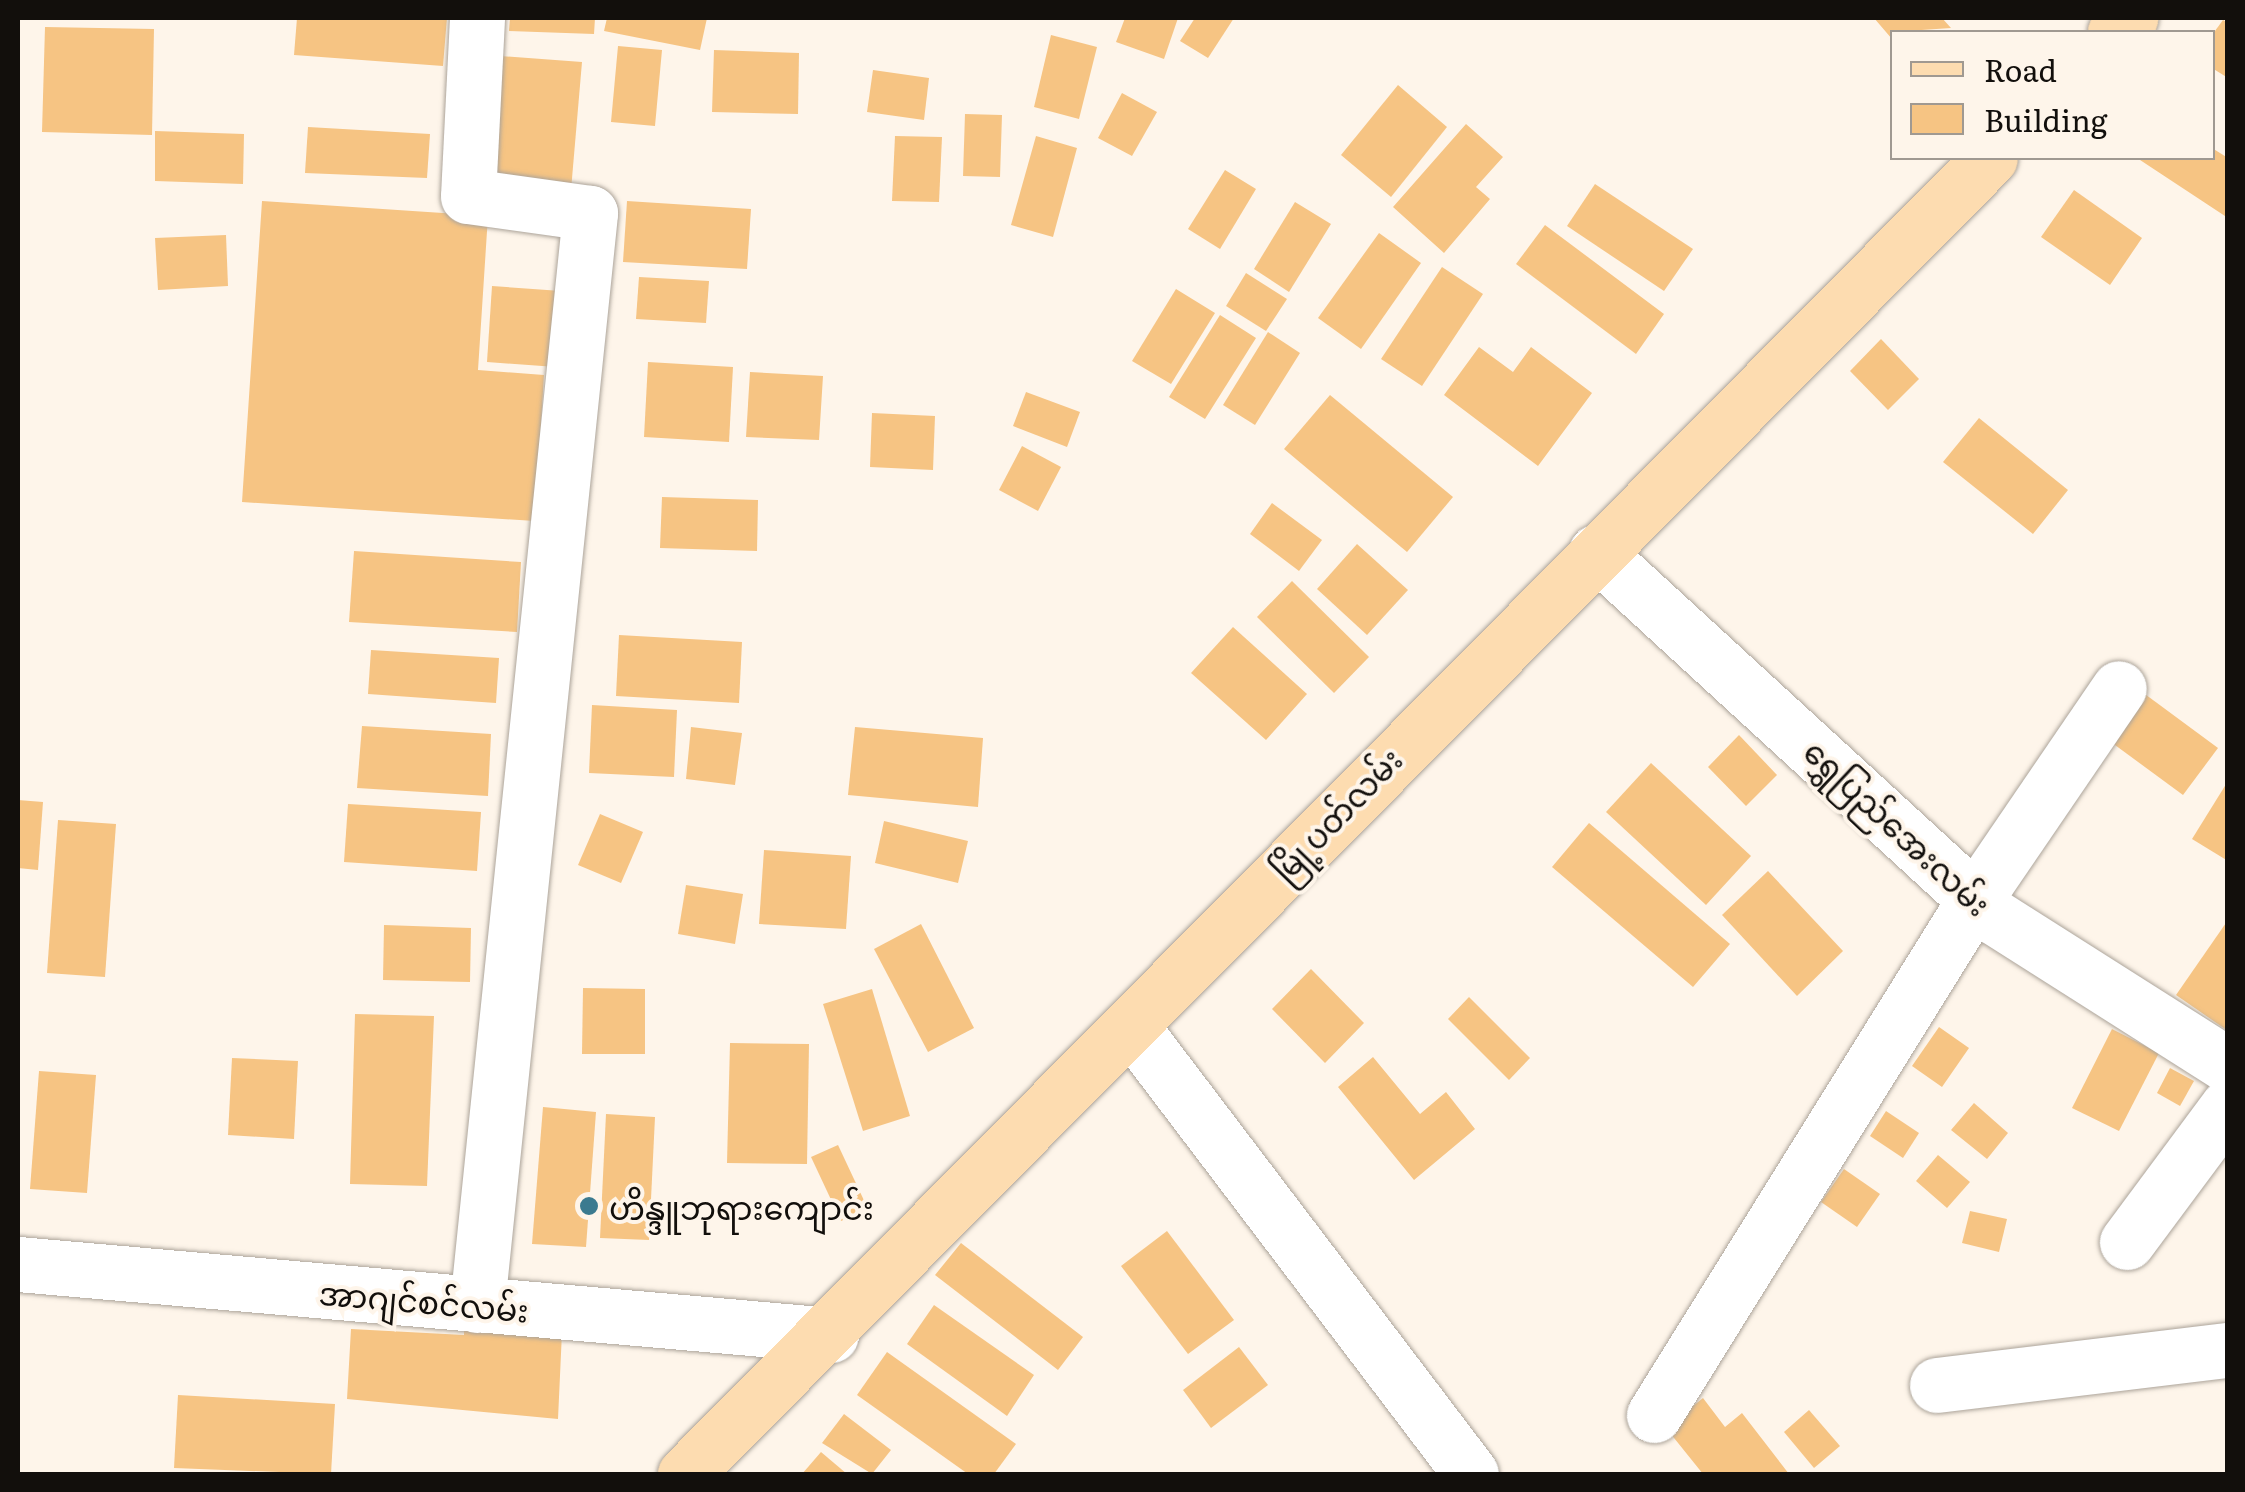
<!DOCTYPE html>
<meta charset="utf-8">
<style>
body{margin:0}
#map{position:relative;width:2245px;height:1492px;overflow:hidden;background:#fef5ea;font-family:Literata,"Noto Sans Myanmar",serif}
div>[style]{position:absolute}
[style*='--x']{left:calc(var(--x)*1px);top:calc(var(--y)*1px);width:calc(var(--w)*1px);rotate:calc(var(--a)*1deg)}
.building>*{inset:0;background:#f6c483}
.roads{filter:drop-shadow(0 0 2px #aca49a) drop-shadow(0 0 2px #aca49a)}
.minor>*{height:55px;margin:-27.5px;padding:0 27.5px;transform-origin:27.5px;border-radius:27.5px;background:#fff}
.major>*{height:55px;margin:-27.5px;padding:0 27.5px;transform-origin:27.5px;border-radius:27.5px;background:#fddcb0}
.dots>*{width:28px;height:28px;translate:-50% -50%;box-sizing:border-box;border:5px solid #fef5ea;border-radius:50%}
span{translate:-50% -50%;white-space:nowrap;text-align:center;line-height:1.15;-webkit-text-stroke:8px #fef5ea;paint-order:stroke}
.street-label{font-size:32px;color:#120f0c}
.poi-label{font-size:32px;color:#120f0c}
.left{translate:0 -50%;text-align:left}
.frame{position:absolute;inset:0;border:20px solid #120f0c;pointer-events:none}
.legend{position:absolute;left:1890px;top:30px;width:325px;height:130px;box-sizing:border-box;background:#fef5ea;border:2px solid #a09991;margin:0;padding:12px 18px;list-style:none;font-size:30px;color:#120f0c}
.legend li{display:flex;align-items:center;gap:20px;height:50px}
.legend b{width:50px;border:2px solid #a09991}
</style>
<div id="map">
<div class="building">
<i style="clip-path:polygon(297px 18px,447px 18px,443px 66px,294px 55px)"></i>
<i style="clip-path:polygon(510px 18px,595px 18px,594px 34px,509px 31px)"></i>
<i style="clip-path:polygon(607px 18px,707px 18px,700px 50px,604px 31px)"></i>
<i style="clip-path:polygon(1125px 18px,1178px 18px,1164px 59px,1116px 42px)"></i>
<i style="clip-path:polygon(1195px 18px,1234px 18px,1208px 58px,1180px 41px)"></i>
<i style="clip-path:polygon(1874px 18px,1942px 18px,1951px 28px,1892px 32px,1892px 39px)"></i>
<i style="clip-path:polygon(2223px 20px,2228px 23px,2228px 78px,2212px 68px,2212px 35px)"></i>
<i style="clip-path:polygon(45px 27px,154px 29px,152px 135px,42px 132px)"></i>
<i style="clip-path:polygon(1051px 35px,1097px 47px,1079px 119px,1034px 107px)"></i>
<i style="clip-path:polygon(618px 46px,662px 50px,655px 126px,611px 122px)"></i>
<i style="clip-path:polygon(714px 50px,799px 53px,798px 114px,712px 112px)"></i>
<i style="clip-path:polygon(500px 56px,582px 62px,571px 190px,489px 183px)"></i>
<i style="clip-path:polygon(873px 70px,929px 78px,924px 120px,867px 112px)"></i>
<i style="clip-path:polygon(1398px 85px,1447px 127px,1391px 197px,1341px 155px)"></i>
<i style="clip-path:polygon(1122px 93px,1157px 112px,1132px 156px,1098px 138px)"></i>
<i style="clip-path:polygon(965px 114px,1002px 115px,1000px 177px,963px 176px)"></i>
<i style="clip-path:polygon(1466px 124px,1503px 157px,1476px 187px,1490px 199px,1444px 253px,1393px 207px)"></i>
<i style="clip-path:polygon(308px 127px,430px 134px,427px 178px,305px 173px)"></i>
<i style="clip-path:polygon(155px 131px,244px 134px,243px 184px,155px 181px)"></i>
<i style="clip-path:polygon(895px 136px,942px 137px,939px 202px,892px 201px)"></i>
<i style="clip-path:polygon(1036px 136px,1077px 148px,1053px 237px,1011px 225px)"></i>
<i style="clip-path:polygon(2212px 148px,2228px 158px,2228px 218px,2137px 158px,2212px 158px)"></i>
<i style="clip-path:polygon(1225px 170px,1256px 189px,1220px 249px,1188px 229px)"></i>
<i style="clip-path:polygon(1595px 184px,1693px 249px,1664px 291px,1567px 226px)"></i>
<i style="clip-path:polygon(2074px 190px,2142px 238px,2110px 285px,2041px 237px)"></i>
<i style="clip-path:polygon(262px 201px,488px 216px,478px 370px,544px 375px,535px 521px,242px 502px)"></i>
<i style="clip-path:polygon(627px 201px,751px 209px,747px 269px,623px 262px)"></i>
<i style="clip-path:polygon(1295px 202px,1331px 224px,1289px 292px,1254px 269px)"></i>
<i style="clip-path:polygon(1545px 225px,1664px 314px,1636px 354px,1516px 264px)"></i>
<i style="clip-path:polygon(1379px 233px,1421px 263px,1361px 349px,1318px 318px)"></i>
<i style="clip-path:polygon(226px 235px,228px 286px,158px 290px,155px 238px)"></i>
<i style="clip-path:polygon(1442px 267px,1483px 294px,1422px 386px,1381px 359px)"></i>
<i style="clip-path:polygon(1246px 273px,1287px 299px,1266px 331px,1226px 306px)"></i>
<i style="clip-path:polygon(639px 277px,709px 281px,706px 323px,636px 319px)"></i>
<i style="clip-path:polygon(492px 286px,561px 291px,556px 367px,487px 362px)"></i>
<i style="clip-path:polygon(1176px 289px,1215px 313px,1171px 384px,1132px 361px)"></i>
<i style="clip-path:polygon(1220px 315px,1256px 338px,1205px 419px,1169px 397px)"></i>
<i style="clip-path:polygon(1268px 332px,1300px 353px,1255px 425px,1223px 405px)"></i>
<i style="clip-path:polygon(1881px 339px,1919px 379px,1888px 410px,1850px 371px)"></i>
<i style="clip-path:polygon(1479px 347px,1513px 372px,1531px 347px,1592px 393px,1538px 466px,1444px 395px)"></i>
<i style="clip-path:polygon(648px 362px,733px 367px,729px 442px,644px 437px)"></i>
<i style="clip-path:polygon(750px 372px,823px 376px,819px 440px,746px 437px)"></i>
<i style="clip-path:polygon(1026px 392px,1080px 412px,1067px 447px,1013px 426px)"></i>
<i style="clip-path:polygon(1330px 395px,1453px 497px,1407px 552px,1284px 449px)"></i>
<i style="clip-path:polygon(872px 413px,935px 416px,933px 470px,870px 467px)"></i>
<i style="clip-path:polygon(1979px 418px,2068px 490px,2033px 534px,1943px 462px)"></i>
<i style="clip-path:polygon(1022px 446px,1061px 467px,1038px 511px,999px 490px)"></i>
<i style="clip-path:polygon(662px 497px,758px 500px,757px 551px,660px 548px)"></i>
<i style="clip-path:polygon(1272px 503px,1322px 540px,1299px 571px,1250px 534px)"></i>
<i style="clip-path:polygon(1357px 544px,1408px 590px,1367px 635px,1317px 589px)"></i>
<i style="clip-path:polygon(354px 551px,521px 562px,517px 632px,349px 622px)"></i>
<i style="clip-path:polygon(1292px 581px,1369px 657px,1334px 693px,1257px 617px)"></i>
<i style="clip-path:polygon(1233px 627px,1307px 694px,1266px 740px,1191px 673px)"></i>
<i style="clip-path:polygon(619px 635px,742px 642px,739px 703px,616px 696px)"></i>
<i style="clip-path:polygon(371px 650px,499px 658px,496px 703px,368px 694px)"></i>
<i style="clip-path:polygon(2134px 686px,2218px 748px,2183px 795px,2100px 734px)"></i>
<i style="clip-path:polygon(592px 705px,677px 710px,674px 777px,589px 773px)"></i>
<i style="clip-path:polygon(362px 726px,491px 734px,488px 796px,357px 788px)"></i>
<i style="clip-path:polygon(691px 727px,742px 733px,735px 785px,686px 779px)"></i>
<i style="clip-path:polygon(855px 727px,983px 738px,978px 807px,848px 795px)"></i>
<i style="clip-path:polygon(1739px 735px,1777px 775px,1746px 806px,1708px 767px)"></i>
<i style="clip-path:polygon(1651px 763px,1751px 856px,1706px 905px,1606px 812px)"></i>
<i style="clip-path:polygon(2228px 781px,2228px 861px,2192px 839px)"></i>
<i style="clip-path:polygon(18px 800px,43px 802px,38px 870px,18px 868px)"></i>
<i style="clip-path:polygon(348px 804px,481px 812px,477px 871px,344px 862px)"></i>
<i style="clip-path:polygon(600px 814px,643px 832px,621px 883px,578px 865px)"></i>
<i style="clip-path:polygon(58px 820px,116px 824px,105px 977px,47px 973px)"></i>
<i style="clip-path:polygon(884px 821px,968px 841px,958px 883px,875px 863px)"></i>
<i style="clip-path:polygon(1589px 823px,1730px 944px,1693px 987px,1552px 867px)"></i>
<i style="clip-path:polygon(764px 850px,851px 856px,846px 929px,759px 924px)"></i>
<i style="clip-path:polygon(1768px 871px,1843px 951px,1797px 996px,1722px 915px)"></i>
<i style="clip-path:polygon(686px 885px,743px 894px,735px 944px,678px 934px)"></i>
<i style="clip-path:polygon(2228px 920px,2228px 1031px,2176px 995px)"></i>
<i style="clip-path:polygon(921px 924px,974px 1028px,928px 1052px,874px 949px)"></i>
<i style="clip-path:polygon(384px 925px,471px 928px,470px 982px,383px 980px)"></i>
<i style="clip-path:polygon(1311px 969px,1364px 1023px,1325px 1063px,1272px 1009px)"></i>
<i style="clip-path:polygon(583px 988px,645px 989px,645px 1054px,582px 1054px)"></i>
<i style="clip-path:polygon(872px 989px,910px 1116px,863px 1131px,823px 1004px)"></i>
<i style="clip-path:polygon(1469px 997px,1530px 1058px,1509px 1080px,1448px 1019px)"></i>
<i style="clip-path:polygon(355px 1014px,434px 1016px,427px 1186px,350px 1184px)"></i>
<i style="clip-path:polygon(1939px 1027px,1969px 1048px,1942px 1087px,1912px 1066px)"></i>
<i style="clip-path:polygon(2112px 1029px,2159px 1053px,2119px 1131px,2072px 1108px)"></i>
<i style="clip-path:polygon(730px 1043px,809px 1044px,807px 1164px,727px 1163px)"></i>
<i style="clip-path:polygon(1373px 1057px,1420px 1114px,1446px 1092px,1475px 1129px,1414px 1180px,1338px 1087px)"></i>
<i style="clip-path:polygon(232px 1058px,298px 1061px,294px 1139px,228px 1135px)"></i>
<i style="clip-path:polygon(2170px 1068px,2194px 1081px,2180px 1106px,2157px 1093px)"></i>
<i style="clip-path:polygon(39px 1071px,96px 1075px,87px 1193px,30px 1189px)"></i>
<i style="clip-path:polygon(1974px 1103px,2008px 1133px,1987px 1159px,1951px 1130px)"></i>
<i style="clip-path:polygon(543px 1107px,596px 1112px,586px 1247px,532px 1244px)"></i>
<i style="clip-path:polygon(1886px 1111px,1919px 1133px,1903px 1158px,1870px 1136px)"></i>
<i style="clip-path:polygon(606px 1114px,655px 1117px,649px 1240px,600px 1238px)"></i>
<i style="clip-path:polygon(838px 1145px,868px 1209px,841px 1221px,811px 1157px)"></i>
<i style="clip-path:polygon(1938px 1155px,1970px 1182px,1947px 1208px,1916px 1181px)"></i>
<i style="clip-path:polygon(1844px 1169px,1880px 1194px,1857px 1227px,1821px 1202px)"></i>
<i style="clip-path:polygon(1970px 1211px,2007px 1219px,1999px 1252px,1962px 1243px)"></i>
<i style="clip-path:polygon(1167px 1231px,1234px 1320px,1188px 1354px,1121px 1266px)"></i>
<i style="clip-path:polygon(961px 1243px,1083px 1337px,1058px 1370px,935px 1275px)"></i>
<i style="clip-path:polygon(934px 1305px,1034px 1375px,1007px 1416px,907px 1344px)"></i>
<i style="clip-path:polygon(464px 1327px,562px 1332px,558px 1419px,347px 1399px,351px 1329px,464px 1335px)"></i>
<i style="clip-path:polygon(1239px 1347px,1268px 1385px,1211px 1428px,1183px 1390px)"></i>
<i style="clip-path:polygon(887px 1352px,1016px 1444px,994px 1474px,968px 1474px,857px 1395px)"></i>
<i style="clip-path:polygon(178px 1395px,335px 1404px,331px 1474px,174px 1468px)"></i>
<i style="clip-path:polygon(1703px 1398px,1725px 1427px,1742px 1413px,1789px 1474px,1703px 1474px,1666px 1428px)"></i>
<i style="clip-path:polygon(1809px 1410px,1840px 1446px,1814px 1468px,1784px 1432px)"></i>
<i style="clip-path:polygon(844px 1414px,891px 1450px,872px 1474px,822px 1443px)"></i>
<i style="clip-path:polygon(821px 1452px,847px 1474px,802px 1474px)"></i>
</div>
<div class="roads">
<div class="minor">
<i style="--x:1596;--y:552;--w:539;--a:42.52"></i>
<i style="--x:1993;--y:916;--w:278;--a:32.4"></i>
<i style="--x:1131;--y:1026;--w:562;--a:52.8"></i>
<i style="--x:2127;--y:1242;--w:169;--a:-53.4"></i>
<i style="--x:18;--y:1264;--w:816;--a:4.99"></i>
<i style="--x:477;--y:1305;--w:1098;--a:-84.09"></i>
<i style="--x:590;--y:213;--w:123;--a:-172.1"></i>
<i style="--x:468;--y:196;--w:178;--a:-87.1"></i>
<i style="--x:1937;--y:1385;--w:293;--a:-6.9"></i>
<i style="--x:1654;--y:1415;--w:608;--a:-58.11"></i>
<i style="--x:1975;--y:899;--w:255;--a:-55.7"></i>
</div>
<div class="major">
<i style="--x:2115;--y:32;--w:21;--a:-43"></i>
<i style="--x:685;--y:1474;--w:1853;--a:-45.24"></i>
</div>
</div>
<div class="dots">
<i style="left:589px;top:1206px;background:#3b7a8f"></i>
</div>
<div class="street-label">
<span style="left:1336px;top:814px;rotate:-46deg">မြို့ပတ်လမ်း</span>
<span style="left:1898px;top:827px;rotate:43deg">ရွှေပြည်အေးလမ်း</span>
<span style="left:424px;top:1300px;rotate:5deg">အာဂျင်စင်လမ်း</span>
</div>
<div class="poi-label">
<span class="left" style="left:609px;top:1206px">ဟိန္ဒူဘုရားကျောင်း</span>
</div>
<div class="frame"></div>
<ul class="legend">
<li><b style="height:12px;background:#fddcb0"></b>Road</li>
<li><b style="height:28px;background:#f6c483"></b>Building</li>
</ul>
</div>
